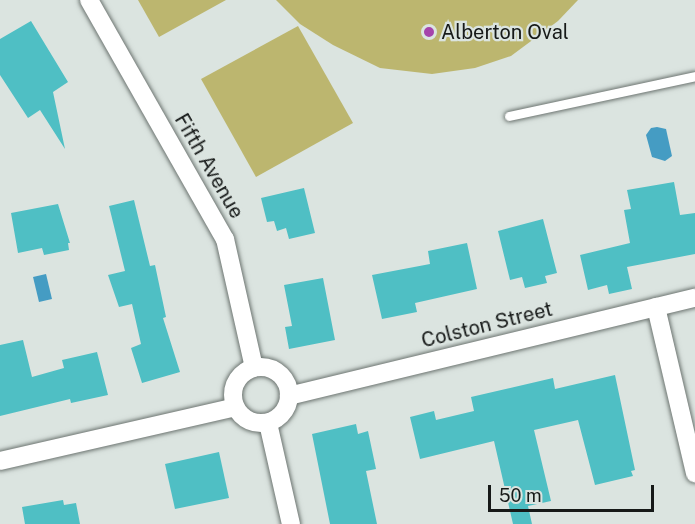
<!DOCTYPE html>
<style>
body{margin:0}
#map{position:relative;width:695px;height:524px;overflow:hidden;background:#dbe4e0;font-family:"Public Sans",sans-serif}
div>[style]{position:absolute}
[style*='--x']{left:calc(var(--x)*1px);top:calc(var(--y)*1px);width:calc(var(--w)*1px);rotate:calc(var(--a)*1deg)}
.green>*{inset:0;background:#bcb66f}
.water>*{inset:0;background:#459cc3}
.building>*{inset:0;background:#4fbfc4}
.roads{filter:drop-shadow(0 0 2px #6d7571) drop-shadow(0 0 2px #6d7571)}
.lane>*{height:9px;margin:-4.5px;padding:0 4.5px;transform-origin:4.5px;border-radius:4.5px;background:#fff}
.street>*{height:18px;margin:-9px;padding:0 9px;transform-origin:9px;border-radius:9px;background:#fff}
.street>.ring{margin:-9px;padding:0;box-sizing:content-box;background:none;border:18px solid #fff;border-radius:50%}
.dots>*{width:16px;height:16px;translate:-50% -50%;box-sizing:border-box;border:3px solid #dbe4e0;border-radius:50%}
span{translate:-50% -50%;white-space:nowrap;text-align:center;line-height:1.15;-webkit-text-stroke:4.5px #dbe4e0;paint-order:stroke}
.poi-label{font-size:20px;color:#161918}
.left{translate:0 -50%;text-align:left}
.street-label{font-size:20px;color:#161918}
.scale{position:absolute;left:488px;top:485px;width:166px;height:27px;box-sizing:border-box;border:3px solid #161918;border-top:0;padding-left:8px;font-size:18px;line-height:21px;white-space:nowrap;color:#161918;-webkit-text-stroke:4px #dbe4e0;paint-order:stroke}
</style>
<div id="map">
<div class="green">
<i style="clip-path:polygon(138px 0,226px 0,159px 37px)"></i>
<i style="clip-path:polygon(276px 0,578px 0,558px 21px,511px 56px,475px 68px,432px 74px,380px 68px,333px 45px,300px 24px)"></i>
<i style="clip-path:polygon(298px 26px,353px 123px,256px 177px,201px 79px)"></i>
</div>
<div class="water">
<i style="clip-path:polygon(657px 127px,666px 129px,672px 156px,665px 161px,652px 157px,646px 135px,651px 128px)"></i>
<i style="clip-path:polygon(46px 274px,52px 299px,39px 302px,33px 277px)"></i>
</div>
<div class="building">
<i style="clip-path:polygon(31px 21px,68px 82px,53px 92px,65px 149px,40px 110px,28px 118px,0 75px,0 39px)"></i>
<i style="clip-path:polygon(674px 182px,680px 215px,695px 213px,695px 254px,627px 267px,632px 289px,609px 294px,607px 285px,588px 290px,580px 255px,630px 243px,624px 210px,631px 209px,627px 190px)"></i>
<i style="clip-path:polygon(304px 188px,315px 233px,289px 239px,286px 228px,277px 231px,274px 221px,267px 222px,261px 198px)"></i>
<i style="clip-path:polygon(134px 200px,150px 266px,155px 265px,166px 317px,163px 318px,180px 372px,142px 383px,131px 348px,141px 344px,132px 304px,119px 307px,108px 275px,125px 271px,109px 206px)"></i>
<i style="clip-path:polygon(58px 204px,70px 243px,68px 243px,69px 250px,44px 255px,42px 248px,18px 253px,11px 213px)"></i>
<i style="clip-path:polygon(543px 219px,557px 273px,545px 276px,547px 283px,525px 288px,522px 277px,510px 280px,498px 231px)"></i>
<i style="clip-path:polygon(467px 243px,477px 289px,415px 303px,417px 312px,382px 319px,372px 275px,430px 264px,428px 251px)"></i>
<i style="clip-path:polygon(323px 278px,335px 340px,289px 349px,285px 327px,292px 326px,284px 285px)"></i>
<i style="clip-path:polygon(23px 340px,32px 377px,64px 368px,62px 360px,97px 352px,108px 395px,71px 403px,70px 399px,0 416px,0 345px)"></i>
<i style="clip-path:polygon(615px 375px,635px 470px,631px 471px,633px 476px,595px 485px,578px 420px,534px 430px,551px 501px,528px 506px,532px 524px,513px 524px,494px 441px,420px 459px,410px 417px,434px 411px,436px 420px,474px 411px,471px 397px,553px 378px,555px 389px)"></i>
<i style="clip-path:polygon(356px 424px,358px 434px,368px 431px,376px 469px,366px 471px,377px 524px,330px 524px,312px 434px)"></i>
<i style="clip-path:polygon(219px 452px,229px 498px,175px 509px,165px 464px)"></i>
<i style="clip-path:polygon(63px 500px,64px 505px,76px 503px,80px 524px,25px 524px,22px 507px)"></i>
</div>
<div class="roads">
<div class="lane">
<i style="--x:509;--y:116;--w:190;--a:-12.1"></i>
</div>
<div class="street">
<i style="--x:89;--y:0;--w:275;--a:60.4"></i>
<i style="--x:225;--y:239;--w:132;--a:77.3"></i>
<i style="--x:656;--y:307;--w:171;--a:76.8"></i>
<i class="ring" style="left:233px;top:367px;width:38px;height:38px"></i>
<i style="--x:289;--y:396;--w:418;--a:-13.6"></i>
<i style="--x:268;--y:423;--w:104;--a:77.2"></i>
<i style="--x:0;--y:461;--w:241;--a:-12.9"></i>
</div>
</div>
<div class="dots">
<i style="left:429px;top:32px;background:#a544ab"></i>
</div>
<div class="poi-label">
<span class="left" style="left:441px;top:32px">Alberton Oval</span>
</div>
<div class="street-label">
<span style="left:209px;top:166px;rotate:60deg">Fifth Avenue</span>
<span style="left:487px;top:325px;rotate:-14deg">Colston Street</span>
</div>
<div class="scale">50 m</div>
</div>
